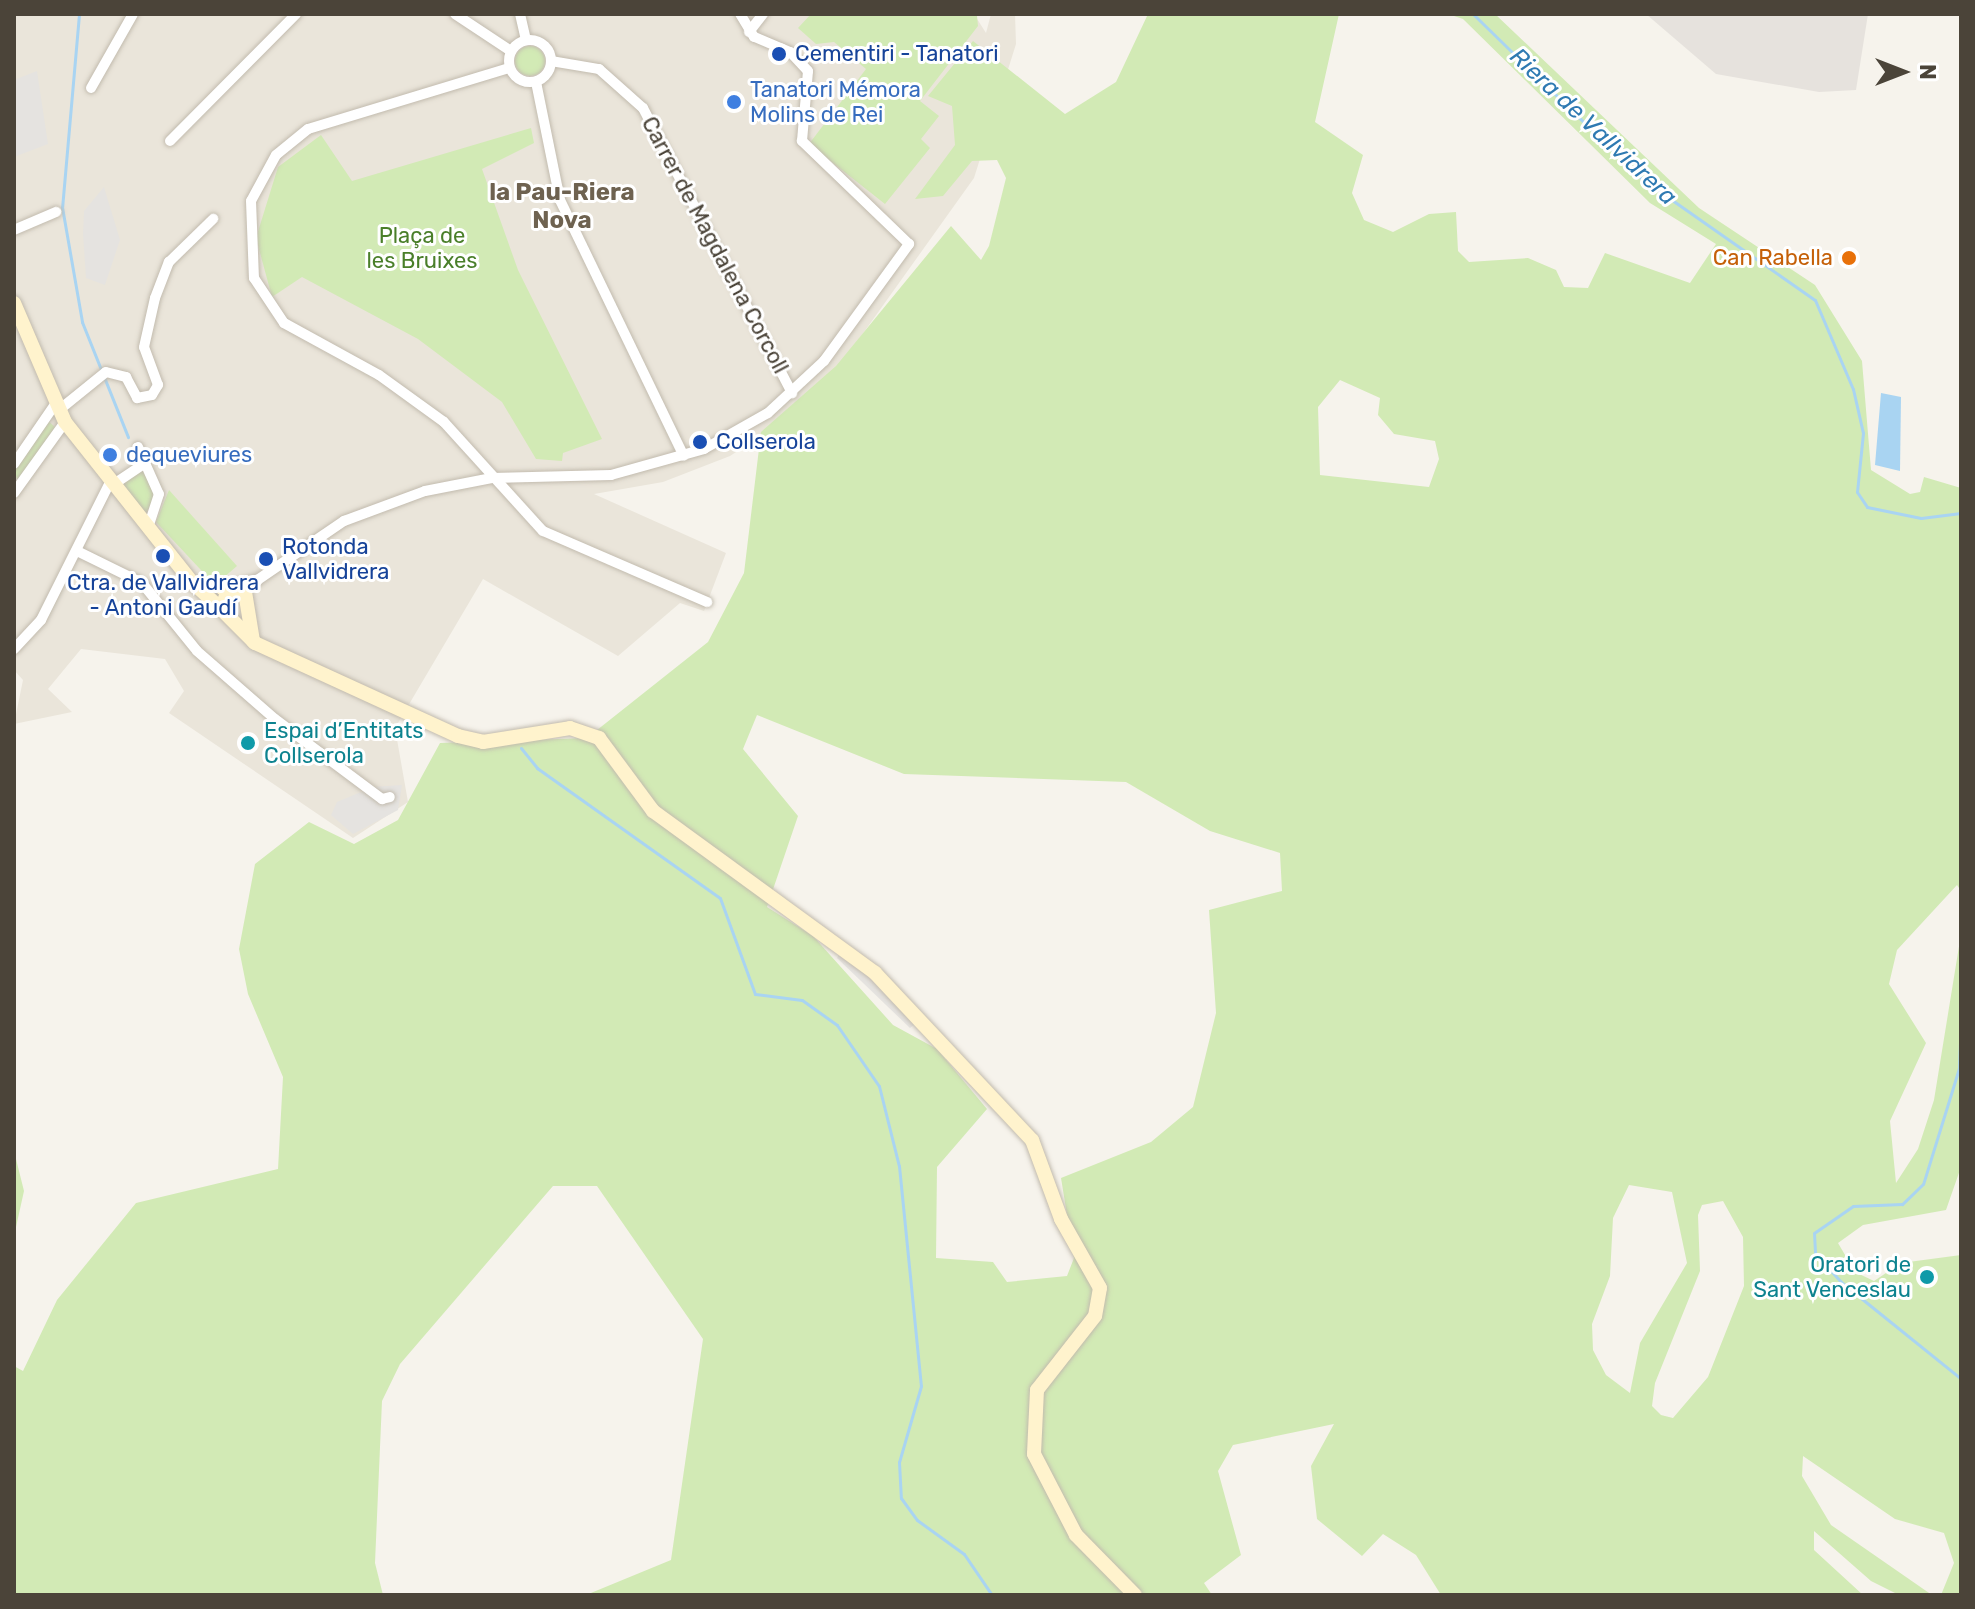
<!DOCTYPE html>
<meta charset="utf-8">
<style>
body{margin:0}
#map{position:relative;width:1975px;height:1609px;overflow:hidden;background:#f6f3ec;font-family:Rubik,sans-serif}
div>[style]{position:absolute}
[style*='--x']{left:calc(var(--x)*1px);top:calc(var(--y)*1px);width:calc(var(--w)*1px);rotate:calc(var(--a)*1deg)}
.residential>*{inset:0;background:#eae5da}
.industrial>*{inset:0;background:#e6e2dd}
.green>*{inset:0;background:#d2eab5}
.round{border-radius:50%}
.parking>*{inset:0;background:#e5e3e0}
.water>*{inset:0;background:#a9d4f2}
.stream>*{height:3px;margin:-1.5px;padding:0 1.5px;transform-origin:1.5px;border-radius:1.5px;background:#a9d4f2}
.roads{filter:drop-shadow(0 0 2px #c2bbae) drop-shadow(0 0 2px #c2bbae)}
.minor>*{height:10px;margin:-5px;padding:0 5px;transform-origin:5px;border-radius:5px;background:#fff}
.minor>.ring{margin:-5px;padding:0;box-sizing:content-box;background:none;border:10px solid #fff;border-radius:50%}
.tertiary>*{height:12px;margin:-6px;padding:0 6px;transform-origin:6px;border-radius:6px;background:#fff}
.secondary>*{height:14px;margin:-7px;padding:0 7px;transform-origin:7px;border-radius:7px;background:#fff3cd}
.dots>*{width:22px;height:22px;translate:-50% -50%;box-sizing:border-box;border:4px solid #fff;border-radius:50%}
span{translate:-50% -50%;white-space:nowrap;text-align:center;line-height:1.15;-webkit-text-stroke:6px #fff;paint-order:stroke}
.transit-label{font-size:22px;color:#164399}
.left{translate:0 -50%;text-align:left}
.shop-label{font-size:22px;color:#366cbe}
.park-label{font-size:22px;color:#4a7f2a}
.street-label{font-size:22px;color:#4b4439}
.food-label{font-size:22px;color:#c56008}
.right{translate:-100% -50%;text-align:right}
.culture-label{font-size:22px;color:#0d838f}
.water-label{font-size:24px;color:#2e7ab2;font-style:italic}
.neighbourhood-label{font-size:24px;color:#6e6250;font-weight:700}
.frame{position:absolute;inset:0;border:16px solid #4b4439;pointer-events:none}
.north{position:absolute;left:1863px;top:32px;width:80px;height:80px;-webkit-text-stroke:6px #fff;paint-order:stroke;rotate:90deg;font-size:22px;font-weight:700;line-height:32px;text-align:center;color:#4b4439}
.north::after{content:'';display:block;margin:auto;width:28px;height:36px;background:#4b4439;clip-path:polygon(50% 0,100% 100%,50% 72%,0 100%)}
</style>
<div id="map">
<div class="residential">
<i style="clip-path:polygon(14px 14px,974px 14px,986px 33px,991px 14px,1015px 14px,1016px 44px,974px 178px,839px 367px,773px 428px,730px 456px,663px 482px,594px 494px,726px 553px,704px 611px,680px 603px,618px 656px,483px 579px,395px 728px,408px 802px,353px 838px,169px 713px,184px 691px,165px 659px,81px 649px,48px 689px,72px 712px,14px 724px,23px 680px,14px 670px)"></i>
</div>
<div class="industrial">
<i style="clip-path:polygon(1646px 14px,1868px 14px,1856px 90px,1819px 92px,1716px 74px)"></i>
</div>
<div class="green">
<i style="clip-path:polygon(811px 14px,977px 16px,978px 26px,920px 101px,939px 116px,921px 139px,930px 148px,885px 204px,809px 144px,866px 69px,834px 42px,816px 44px,798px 28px)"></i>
<i style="clip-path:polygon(evenodd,1148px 14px,1339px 14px,1315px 122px,1363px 155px,1352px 193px,1364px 220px,1393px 232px,1429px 214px,1456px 212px,1458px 251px,1469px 262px,1528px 258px,1556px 270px,1564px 287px,1588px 288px,1605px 253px,1690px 283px,1716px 244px,1650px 203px,1463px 19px,1448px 14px,1495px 14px,1699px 208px,1815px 285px,1862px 361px,1871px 470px,1910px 494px,1920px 492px,1924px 477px,1961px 488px,1961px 891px,1957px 885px,1897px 950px,1889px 984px,1926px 1043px,1890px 1121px,1896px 1183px,1918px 1149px,1934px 1100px,1961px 934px,1961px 1167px,1946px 1210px,1863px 1225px,1838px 1243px,1855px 1272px,1874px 1281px,1901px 1263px,1961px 1255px,1961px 1595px,1941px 1595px,1954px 1563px,1944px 1533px,1895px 1519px,1803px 1456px,1802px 1476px,1831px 1525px,1932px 1595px,1899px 1595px,1871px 1581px,1814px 1531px,1814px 1550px,1863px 1595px,1441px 1595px,1416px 1555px,1383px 1534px,1362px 1556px,1317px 1519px,1311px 1466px,1334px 1424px,1233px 1445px,1218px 1471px,1241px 1555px,1204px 1583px,1212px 1595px,586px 1595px,671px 1560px,703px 1339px,597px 1186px,553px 1186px,400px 1364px,382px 1401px,375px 1563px,383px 1595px,14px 1595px,14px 1366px,23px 1371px,57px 1300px,136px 1203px,278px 1169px,283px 1077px,248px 994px,239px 949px,255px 864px,309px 822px,354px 844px,398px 820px,440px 743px,587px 738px,708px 642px,744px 573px,761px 432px,836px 366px,951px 226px,981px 260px,989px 246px,1006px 178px,997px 160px,972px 161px,943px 196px,915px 199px,955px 145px,952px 106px,928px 96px,973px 41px,1065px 114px,1116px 82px,1148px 14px,1340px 380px,1380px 398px,1378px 415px,1394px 434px,1435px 441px,1439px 459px,1429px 487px,1320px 475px,1318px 407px,1340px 380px,1148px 14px,757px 715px,904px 774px,1126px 782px,1210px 831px,1280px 853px,1282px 891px,1209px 910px,1216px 1013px,1193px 1107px,1151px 1142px,1061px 1178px,1074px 1258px,1067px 1276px,1007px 1282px,993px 1262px,936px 1258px,937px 1167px,987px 1109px,937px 1049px,893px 1025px,813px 936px,767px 907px,798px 816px,743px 749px,757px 715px,1148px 14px,1629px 1185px,1672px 1192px,1687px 1263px,1640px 1343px,1630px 1393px,1606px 1375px,1593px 1350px,1592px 1324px,1610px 1276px,1613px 1218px,1629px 1185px,1148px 14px,1723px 1201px,1743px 1237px,1744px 1286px,1708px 1377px,1673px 1418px,1661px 1415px,1652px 1406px,1655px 1383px,1700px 1271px,1698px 1215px,1702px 1205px,1723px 1201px)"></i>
<i class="round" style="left:515px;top:46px;width:30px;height:30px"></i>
<i style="clip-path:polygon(531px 128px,534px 143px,482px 169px,518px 270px,602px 439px,563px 453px,562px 461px,536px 459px,502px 402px,418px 339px,302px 277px,272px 297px,256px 238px,278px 167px,321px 135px,352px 181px)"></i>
<i style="clip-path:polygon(48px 421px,55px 427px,18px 481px,14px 471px)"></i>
<i style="clip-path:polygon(143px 469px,158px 493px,145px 515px,123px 484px)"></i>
<i style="clip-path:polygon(169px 490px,237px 566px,215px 585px,156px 522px)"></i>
<i style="clip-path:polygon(14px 1151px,24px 1191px,14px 1236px)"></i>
</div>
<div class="parking">
<i style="clip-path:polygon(37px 71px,48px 144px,14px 157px,14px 80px)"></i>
<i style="clip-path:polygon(104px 187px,120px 240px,105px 285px,86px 278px,83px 234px,84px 211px)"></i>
<i style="clip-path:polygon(402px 785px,398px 810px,353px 834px,331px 815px,337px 802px,373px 787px)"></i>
<i style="clip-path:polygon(840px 953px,863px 968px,916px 1023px,910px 1028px,837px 958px)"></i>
</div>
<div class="water">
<i style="clip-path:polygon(1881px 393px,1901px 397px,1900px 471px,1875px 465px)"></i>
</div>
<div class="stream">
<i style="--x:79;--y:14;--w:194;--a:95"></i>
<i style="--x:62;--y:207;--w:117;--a:80.1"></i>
<i style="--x:82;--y:322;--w:124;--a:68.2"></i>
<i style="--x:1473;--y:14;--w:236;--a:44.3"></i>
<i style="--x:1642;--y:179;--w:211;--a:35"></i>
<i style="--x:1815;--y:300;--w:97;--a:66.9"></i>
<i style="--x:1853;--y:389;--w:45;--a:77.2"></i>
<i style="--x:1863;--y:433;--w:59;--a:95.8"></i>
<i style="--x:1857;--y:492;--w:18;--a:56"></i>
<i style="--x:1867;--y:507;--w:55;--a:11.5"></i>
<i style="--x:1921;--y:518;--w:40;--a:-7.1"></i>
<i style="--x:521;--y:748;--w:26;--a:51"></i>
<i style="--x:537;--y:768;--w:224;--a:35.4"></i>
<i style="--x:720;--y:898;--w:102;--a:70"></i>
<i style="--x:755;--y:994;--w:47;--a:7.3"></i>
<i style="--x:802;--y:1000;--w:43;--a:35.5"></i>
<i style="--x:837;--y:1025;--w:74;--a:55.5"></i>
<i style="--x:879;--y:1086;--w:82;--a:76"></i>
<i style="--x:899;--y:1166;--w:221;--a:84.3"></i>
<i style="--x:921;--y:1386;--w:79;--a:106.1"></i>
<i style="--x:899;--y:1462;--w:36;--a:87"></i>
<i style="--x:901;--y:1498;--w:27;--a:54"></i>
<i style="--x:917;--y:1520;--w:58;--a:35.9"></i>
<i style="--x:964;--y:1554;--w:50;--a:55.7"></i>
<i style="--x:1961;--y:1017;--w:51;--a:92.2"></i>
<i style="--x:1959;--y:1068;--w:121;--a:107.2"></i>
<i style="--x:1923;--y:1184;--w:29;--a:136"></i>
<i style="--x:1902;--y:1204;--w:49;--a:177.7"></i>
<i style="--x:1853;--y:1206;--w:47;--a:145.3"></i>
<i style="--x:1814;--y:1233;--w:20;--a:87"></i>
<i style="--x:1815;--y:1253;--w:39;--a:48"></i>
<i style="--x:1841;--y:1282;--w:154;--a:38.9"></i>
</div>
<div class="roads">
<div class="minor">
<i style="--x:455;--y:14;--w:67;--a:33.5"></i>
<i style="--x:520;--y:14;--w:27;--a:77"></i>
<i style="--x:749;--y:32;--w:23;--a:-52"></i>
<i class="ring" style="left:509px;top:40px;width:32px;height:32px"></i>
<i style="--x:551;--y:61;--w:49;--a:9.5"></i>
<i style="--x:599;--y:69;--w:59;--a:41.6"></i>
<i style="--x:643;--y:108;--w:322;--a:62.4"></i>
<i style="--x:509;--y:68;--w:210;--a:163.1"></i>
<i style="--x:308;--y:129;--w:41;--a:140.9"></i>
<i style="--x:276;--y:155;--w:52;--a:118.5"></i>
<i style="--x:251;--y:201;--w:77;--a:87.8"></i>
<i style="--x:254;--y:278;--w:54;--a:56.3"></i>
<i style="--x:284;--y:323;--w:108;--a:28.7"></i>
<i style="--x:379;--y:375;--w:80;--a:35.9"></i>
<i style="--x:444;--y:422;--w:147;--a:47.8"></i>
<i style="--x:543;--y:531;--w:179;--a:23.4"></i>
<i style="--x:536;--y:82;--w:120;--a:78.5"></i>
<i style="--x:560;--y:200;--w:284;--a:64.2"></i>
<i style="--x:91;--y:88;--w:85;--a:-60.4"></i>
<i style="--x:170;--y:141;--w:179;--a:-45.2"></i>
<i style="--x:14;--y:230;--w:46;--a:-23.2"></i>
<i style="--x:59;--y:410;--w:60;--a:-39"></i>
<i style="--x:106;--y:372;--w:21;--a:14"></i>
<i style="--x:126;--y:377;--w:24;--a:62"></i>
<i style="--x:137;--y:398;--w:15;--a:-11"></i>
<i style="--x:152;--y:395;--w:12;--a:-59"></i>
<i style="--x:158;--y:385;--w:40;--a:-110.2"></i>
<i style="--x:144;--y:347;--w:50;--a:-77.3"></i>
<i style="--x:155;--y:298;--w:39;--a:-69"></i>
<i style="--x:169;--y:262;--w:62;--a:-44.3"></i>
<i style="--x:138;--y:447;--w:17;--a:66"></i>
<i style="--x:14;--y:464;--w:74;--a:-55.5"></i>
<i style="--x:114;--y:484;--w:37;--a:-34"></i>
<i style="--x:145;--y:463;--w:34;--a:66"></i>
<i style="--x:159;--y:494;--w:35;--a:108"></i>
<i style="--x:14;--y:493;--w:87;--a:-54.3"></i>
<i style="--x:77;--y:551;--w:72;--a:26.2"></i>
<i style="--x:142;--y:583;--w:87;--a:51"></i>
<i style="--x:197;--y:651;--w:103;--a:41.1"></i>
<i style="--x:275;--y:719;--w:134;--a:36.8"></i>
<i style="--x:382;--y:799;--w:8;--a:-14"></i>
<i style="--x:256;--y:581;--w:107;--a:-34.3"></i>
<i style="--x:344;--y:521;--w:86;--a:-20.3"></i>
<i style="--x:425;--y:491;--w:68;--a:-11"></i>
<i style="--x:492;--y:478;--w:119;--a:-1.4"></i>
<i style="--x:611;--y:475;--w:97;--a:-15.6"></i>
<i style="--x:704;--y:449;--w:73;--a:-29.4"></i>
<i style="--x:768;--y:413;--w:76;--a:-42.9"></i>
<i style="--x:824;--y:361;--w:145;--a:-54"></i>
<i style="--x:909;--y:244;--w:149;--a:-136.1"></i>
<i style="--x:802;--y:141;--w:70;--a:-85.1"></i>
<i style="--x:808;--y:71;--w:26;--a:-133"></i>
<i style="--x:790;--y:52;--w:39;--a:-157"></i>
<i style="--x:754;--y:37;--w:27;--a:-121"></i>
<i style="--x:14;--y:649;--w:40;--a:-47"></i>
<i style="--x:41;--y:620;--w:157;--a:-63.4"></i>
</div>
<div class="tertiary">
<i style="--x:233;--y:587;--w:24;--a:-15"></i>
</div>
<div class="secondary">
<i style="--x:14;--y:303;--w:129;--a:66.8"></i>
<i style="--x:65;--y:422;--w:203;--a:51.6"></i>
<i style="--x:191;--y:581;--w:41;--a:43"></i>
<i style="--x:222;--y:588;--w:23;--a:10"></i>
<i style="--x:245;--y:592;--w:50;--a:80.7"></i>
<i style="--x:229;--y:588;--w:22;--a:111"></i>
<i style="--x:221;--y:609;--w:48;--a:45"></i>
<i style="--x:255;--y:643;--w:223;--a:24.6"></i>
<i style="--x:458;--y:736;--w:26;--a:13"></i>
<i style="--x:483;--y:742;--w:88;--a:-9.1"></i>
<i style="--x:570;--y:728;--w:31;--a:19"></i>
<i style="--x:599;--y:738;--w:91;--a:53.5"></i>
<i style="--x:653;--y:811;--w:275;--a:36.1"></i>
<i style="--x:875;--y:973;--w:229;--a:46.8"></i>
<i style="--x:1032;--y:1140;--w:84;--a:69.8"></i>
<i style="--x:1061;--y:1219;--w:79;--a:60.5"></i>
<i style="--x:1100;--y:1288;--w:28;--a:100"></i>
<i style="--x:1095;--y:1316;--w:94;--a:128.1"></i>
<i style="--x:1037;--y:1390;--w:64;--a:92.7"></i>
<i style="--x:1034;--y:1454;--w:91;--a:62.6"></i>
<i style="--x:1076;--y:1535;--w:84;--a:45.5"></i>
</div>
</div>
<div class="dots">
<i style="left:779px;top:54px;background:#1a4fb4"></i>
<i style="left:734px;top:102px;background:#3f7fe0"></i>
<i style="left:1849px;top:258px;background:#e8710a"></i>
<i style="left:700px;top:442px;background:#1a4fb4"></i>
<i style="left:110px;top:455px;background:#3f7fe0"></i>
<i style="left:163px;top:556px;background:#1a4fb4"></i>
<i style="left:266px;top:559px;background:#1a4fb4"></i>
<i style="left:248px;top:743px;background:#0f9aa8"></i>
<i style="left:1927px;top:1277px;background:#0f9aa8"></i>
</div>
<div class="transit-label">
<span class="left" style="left:795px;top:54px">Cementiri - Tanatori</span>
<span class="left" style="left:716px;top:442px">Collserola</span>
<span class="left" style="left:282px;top:559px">Rotonda<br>Vallvidrera</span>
<span style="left:163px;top:595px">Ctra. de Vallvidrera<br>- Antoni Gaudí</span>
</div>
<div class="shop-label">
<span class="left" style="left:750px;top:102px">Tanatori Mémora<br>Molins de Rei</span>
<span class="left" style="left:126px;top:455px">dequeviures</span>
</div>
<div class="park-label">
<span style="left:422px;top:248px">Plaça de<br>les Bruixes</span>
</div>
<div class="street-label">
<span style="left:715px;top:245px;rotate:62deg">Carrer de Magdalena Corcoll</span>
</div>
<div class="food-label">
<span class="right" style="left:1833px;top:258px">Can Rabella</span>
</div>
<div class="culture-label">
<span class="left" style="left:264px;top:743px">Espai d’Entitats<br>Collserola</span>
<span class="right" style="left:1911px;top:1277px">Oratori de<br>Sant Venceslau</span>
</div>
<div class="water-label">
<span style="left:1593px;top:127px;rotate:43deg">Riera de Vallvidrera</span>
</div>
<div class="neighbourhood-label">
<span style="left:562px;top:207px">la Pau-Riera<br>Nova</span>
</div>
<div class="frame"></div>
<div class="north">N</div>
</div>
